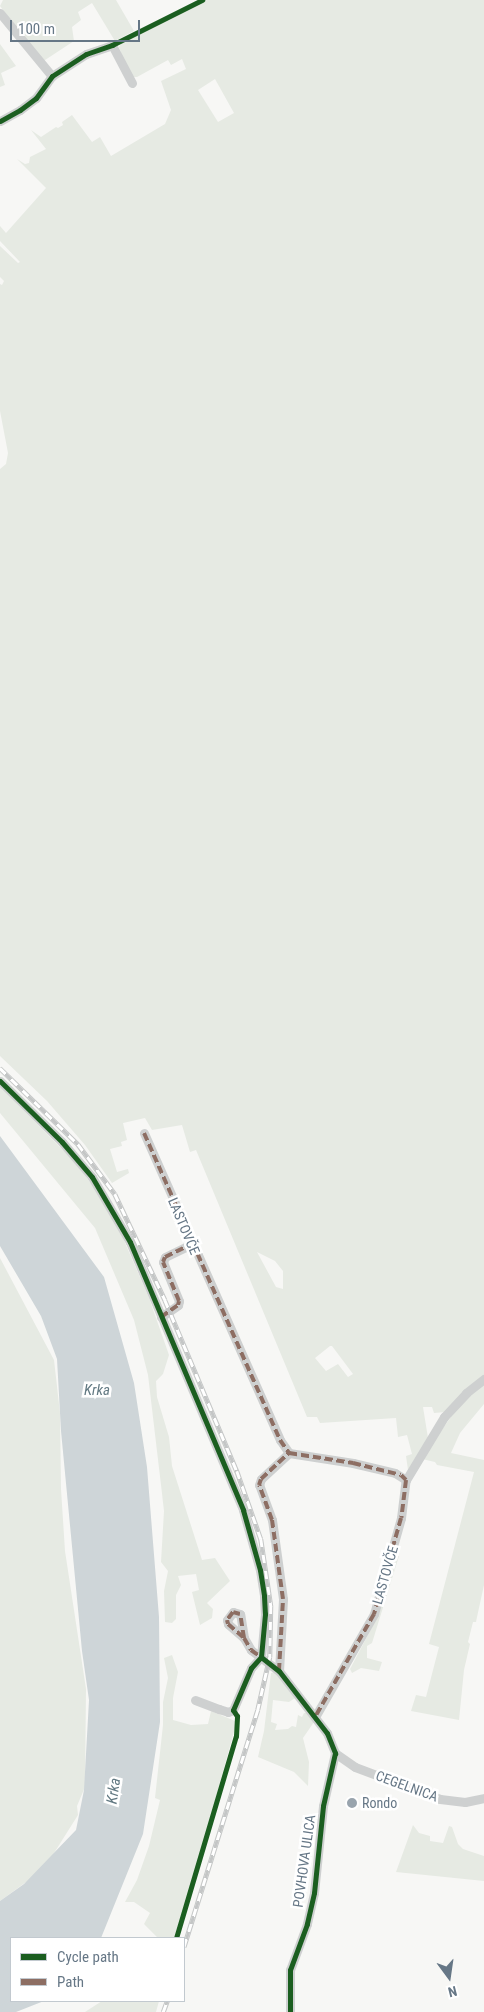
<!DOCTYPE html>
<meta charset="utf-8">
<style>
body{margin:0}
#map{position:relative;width:484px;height:2012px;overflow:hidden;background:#f7f7f5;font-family:"Roboto Condensed",sans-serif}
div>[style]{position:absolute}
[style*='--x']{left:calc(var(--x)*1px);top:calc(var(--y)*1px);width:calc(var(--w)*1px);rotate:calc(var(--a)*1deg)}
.green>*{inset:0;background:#e6eae3}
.water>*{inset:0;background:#ced5d8}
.street>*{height:9px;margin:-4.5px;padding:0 4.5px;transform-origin:4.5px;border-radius:4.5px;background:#ced0d0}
.rail>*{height:4.5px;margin-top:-2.25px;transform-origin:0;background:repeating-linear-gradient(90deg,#fff 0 8px,#c4c6c6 0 16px);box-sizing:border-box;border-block:1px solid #c4c6c6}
.quiet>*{height:4px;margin-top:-2px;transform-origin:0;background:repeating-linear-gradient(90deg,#8d6e63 0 8px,transparent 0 12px)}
.cycleway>*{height:5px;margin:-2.5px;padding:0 2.5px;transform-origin:2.5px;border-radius:2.5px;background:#1b5e20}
.dots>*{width:14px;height:14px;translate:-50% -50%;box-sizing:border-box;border:2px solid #fff;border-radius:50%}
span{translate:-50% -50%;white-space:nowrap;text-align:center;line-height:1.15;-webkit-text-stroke:5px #fff;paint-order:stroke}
.street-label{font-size:14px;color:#667786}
.poi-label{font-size:14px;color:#667786}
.left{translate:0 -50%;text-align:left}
.water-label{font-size:15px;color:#627982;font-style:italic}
.legend{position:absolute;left:10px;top:1937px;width:175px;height:65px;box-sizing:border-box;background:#fff;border:1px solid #c2c9cf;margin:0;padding:6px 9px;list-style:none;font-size:15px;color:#667786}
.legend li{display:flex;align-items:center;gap:10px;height:25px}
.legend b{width:25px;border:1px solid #c2c9cf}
.north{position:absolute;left:424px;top:1952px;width:50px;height:50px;-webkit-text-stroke:4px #fff;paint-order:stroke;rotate:166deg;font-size:14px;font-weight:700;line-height:20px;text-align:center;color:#667786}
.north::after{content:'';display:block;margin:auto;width:18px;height:22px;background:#667786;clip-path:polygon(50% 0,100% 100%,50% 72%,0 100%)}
.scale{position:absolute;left:10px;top:20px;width:130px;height:22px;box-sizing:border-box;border:2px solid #667786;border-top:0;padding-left:6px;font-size:15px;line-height:18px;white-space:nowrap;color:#667786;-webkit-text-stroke:4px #fff;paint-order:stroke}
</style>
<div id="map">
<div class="green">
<i style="clip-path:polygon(3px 0,116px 0,134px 31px,115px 41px,92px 3px,78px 12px,81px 20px,72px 27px,74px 41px,42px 62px,0 6px)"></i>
<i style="clip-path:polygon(evenodd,207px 0,484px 0,484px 1377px,446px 1412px,434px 1413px,432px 1407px,423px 1407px,428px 1438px,408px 1470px,406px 1456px,412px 1454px,407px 1435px,398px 1437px,396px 1418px,320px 1423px,317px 1417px,307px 1417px,196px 1150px,190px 1152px,182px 1125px,152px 1130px,145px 1118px,123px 1123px,127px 1140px,121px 1142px,122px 1146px,110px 1149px,117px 1172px,128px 1169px,129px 1173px,112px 1183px,85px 1145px,47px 1101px,0 1056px,0 469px,6px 464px,8px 453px,0 411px,0 284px,2px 285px,4px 281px,0 277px,0 246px,18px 263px,20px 262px,0 241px,0 226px,6px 233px,46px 188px,17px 159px,25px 164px,29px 163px,30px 157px,46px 149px,31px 130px,41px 137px,56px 127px,58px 128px,63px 125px,62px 122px,72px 115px,92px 142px,100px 137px,111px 156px,165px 124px,171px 110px,161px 81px,186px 69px,182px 59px,171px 65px,168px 60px,137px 77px,134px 77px,127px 69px,119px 47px,123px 41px,207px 0,215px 79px,234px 113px,218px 122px,198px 90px,215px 79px,207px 0,257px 1252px,275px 1261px,283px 1271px,283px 1289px,276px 1287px,257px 1252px,207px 0,330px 1346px,332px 1346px,353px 1374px,348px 1377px,338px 1364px,326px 1371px,315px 1358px,330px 1346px)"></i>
<i style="clip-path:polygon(0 44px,16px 66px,1px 73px,5px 85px,0 87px)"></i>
<i style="clip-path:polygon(0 1087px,72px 1159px,109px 1206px,149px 1298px,169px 1355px,163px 1374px,156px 1381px,157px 1397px,169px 1437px,172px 1466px,202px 1560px,215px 1558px,230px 1581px,207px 1603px,213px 1609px,212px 1618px,200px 1625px,192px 1592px,199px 1590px,196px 1574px,178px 1576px,181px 1585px,176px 1595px,176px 1619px,172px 1623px,165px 1622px,164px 1591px,168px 1571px,161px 1562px,164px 1511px,161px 1485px,148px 1375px,134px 1320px,95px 1228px,0 1113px)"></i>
<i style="clip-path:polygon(0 1258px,54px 1360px,60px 1413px,61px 1489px,65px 1551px,86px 1689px,85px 1787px,77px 1806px,78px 1815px,44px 1869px,0 1901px)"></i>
<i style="clip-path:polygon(484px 1383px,484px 1404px,460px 1433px,451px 1453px,484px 1460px,484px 1585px,477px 1617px,476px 1622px,473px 1622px,468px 1642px,470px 1644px,464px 1670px,459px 1720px,411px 1711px,416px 1695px,426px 1697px,439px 1647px,429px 1644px,474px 1472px,437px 1465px,435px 1462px,422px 1459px,461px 1402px)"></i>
<i style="clip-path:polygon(399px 1556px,372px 1643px,367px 1646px,367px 1658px,382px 1662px,379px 1671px,361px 1668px,352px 1673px,350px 1669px,379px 1614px,396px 1557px)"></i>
<i style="clip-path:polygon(172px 1655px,178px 1672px,173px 1698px,173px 1720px,191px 1725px,208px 1724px,211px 1711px,235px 1721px,235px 1728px,199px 1859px,174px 1938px,158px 1938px,144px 1924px,150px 1913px,134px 1902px,125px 1902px,137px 1880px,149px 1846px,160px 1800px,155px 1798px,163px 1725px,163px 1702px,168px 1678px,164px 1658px)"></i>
<i style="clip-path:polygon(275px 1672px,295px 1698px,289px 1702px,273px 1700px,271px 1722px,277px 1724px,275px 1730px,288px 1729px,292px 1726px,296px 1727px,298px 1715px,302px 1717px,304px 1713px,307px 1713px,314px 1722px,303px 1738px,309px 1762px,308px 1786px,294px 1772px,258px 1757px,264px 1731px,271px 1673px)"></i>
<i style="clip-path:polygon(413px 1825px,419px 1833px,430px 1836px,430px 1841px,443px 1843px,449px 1826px,452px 1827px,458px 1844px,463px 1849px,484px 1856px,484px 1881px,396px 1872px)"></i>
<i style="clip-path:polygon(102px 2001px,159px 2001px,156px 2012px,85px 2012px)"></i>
</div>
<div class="water">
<i style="clip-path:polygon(0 1136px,104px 1277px,134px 1383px,147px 1467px,159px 1617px,160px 1722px,143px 1834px,101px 1938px,11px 1938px,11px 2001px,44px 2001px,16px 2012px,0 2012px,0 1901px,24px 1884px,76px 1830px,84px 1790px,89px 1700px,82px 1651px,61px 1431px,57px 1359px,41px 1316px,0 1246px)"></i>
</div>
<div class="street">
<i style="--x:0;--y:13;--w:82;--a:50.5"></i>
<i style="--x:0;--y:121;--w:23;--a:-29"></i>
<i style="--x:20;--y:110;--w:20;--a:-37"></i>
<i style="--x:36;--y:98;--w:27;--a:-54"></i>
<i style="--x:52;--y:76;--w:40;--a:-32.9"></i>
<i style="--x:86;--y:54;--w:28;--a:-19"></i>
<i style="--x:112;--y:45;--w:43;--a:62.2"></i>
<i style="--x:0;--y:1081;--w:87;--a:44.5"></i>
<i style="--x:62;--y:1142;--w:46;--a:49.4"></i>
<i style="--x:92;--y:1177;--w:75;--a:59.7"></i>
<i style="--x:130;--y:1242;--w:291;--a:67.1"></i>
<i style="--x:243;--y:1510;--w:62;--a:74.2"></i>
<i style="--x:260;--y:1570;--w:26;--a:81"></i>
<i style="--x:264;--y:1596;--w:18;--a:87"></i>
<i style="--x:265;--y:1614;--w:43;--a:95.3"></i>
<i style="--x:144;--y:1133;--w:336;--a:66.1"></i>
<i style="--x:280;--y:1440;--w:16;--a:55"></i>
<i style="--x:161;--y:1317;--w:21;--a:-35"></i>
<i style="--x:178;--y:1305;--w:4;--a:-76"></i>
<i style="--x:179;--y:1301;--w:42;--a:-112.3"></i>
<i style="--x:163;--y:1262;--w:5;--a:-68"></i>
<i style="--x:165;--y:1257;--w:30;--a:-26"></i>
<i style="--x:244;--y:1638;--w:24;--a:-99"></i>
<i style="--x:240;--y:1614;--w:7;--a:-164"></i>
<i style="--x:233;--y:1612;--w:10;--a:127"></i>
<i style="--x:227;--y:1620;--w:4;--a:76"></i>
<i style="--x:228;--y:1624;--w:21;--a:41"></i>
<i style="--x:244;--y:1638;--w:14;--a:60"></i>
<i style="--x:251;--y:1650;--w:35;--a:37"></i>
<i style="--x:279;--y:1671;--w:78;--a:52.3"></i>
<i style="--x:327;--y:1733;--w:22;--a:68"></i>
<i style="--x:335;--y:1753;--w:54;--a:102.8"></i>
<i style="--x:323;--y:1806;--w:87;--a:95.9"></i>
<i style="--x:314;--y:1893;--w:32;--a:103"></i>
<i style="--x:307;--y:1924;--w:49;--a:110.3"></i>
<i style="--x:290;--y:1970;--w:42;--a:90"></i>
<i style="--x:279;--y:1671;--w:72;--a:-86.8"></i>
<i style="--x:283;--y:1599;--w:80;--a:-97.9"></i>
<i style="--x:272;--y:1520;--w:37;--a:-110"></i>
<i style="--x:259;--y:1485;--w:6;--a:-72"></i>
<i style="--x:261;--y:1479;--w:38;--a:-43"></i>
<i style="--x:289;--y:1453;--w:65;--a:8.9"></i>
<i style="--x:353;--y:1463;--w:43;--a:13.4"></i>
<i style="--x:395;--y:1473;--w:13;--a:32"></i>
<i style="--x:195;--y:1700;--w:26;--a:21"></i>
<i style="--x:219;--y:1709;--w:9;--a:18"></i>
<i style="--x:228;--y:1712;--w:5;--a:-22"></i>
<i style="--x:233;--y:1710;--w:46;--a:-66.8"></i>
<i style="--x:251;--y:1668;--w:15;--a:-48"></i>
<i style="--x:315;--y:1717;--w:119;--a:-60.2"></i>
<i style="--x:374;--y:1614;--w:100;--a:-74.3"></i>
<i style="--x:401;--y:1518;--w:38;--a:-83"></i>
<i style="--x:406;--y:1480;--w:74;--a:-58.9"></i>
<i style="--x:444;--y:1417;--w:33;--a:-47"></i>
<i style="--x:466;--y:1393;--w:23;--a:-38"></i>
<i style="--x:335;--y:1753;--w:24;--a:35"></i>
<i style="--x:355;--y:1767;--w:91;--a:20.6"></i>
<i style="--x:440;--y:1799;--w:25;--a:7"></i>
<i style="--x:465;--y:1802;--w:19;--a:-12"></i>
</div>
<div class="rail">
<i style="--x:0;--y:1068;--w:109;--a:44.3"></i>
<i style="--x:78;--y:1144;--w:62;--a:53.5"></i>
<i style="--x:115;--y:1194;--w:117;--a:64.7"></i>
<i style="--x:165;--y:1300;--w:186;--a:67.2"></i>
<i style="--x:237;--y:1471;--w:72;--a:70.6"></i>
<i style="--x:261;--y:1539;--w:68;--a:81.5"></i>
<i style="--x:271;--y:1606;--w:51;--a:91.1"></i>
<i style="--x:270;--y:1657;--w:54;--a:102.8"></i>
<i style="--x:258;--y:1710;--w:248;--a:107.3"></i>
<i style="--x:163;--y:2012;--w:12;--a:-70"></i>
</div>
<div class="quiet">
<i style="--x:144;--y:1133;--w:336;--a:66.1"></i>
<i style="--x:280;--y:1440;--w:16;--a:55"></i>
<i style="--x:161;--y:1317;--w:21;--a:-35"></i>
<i style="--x:178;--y:1305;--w:4;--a:-76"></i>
<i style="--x:179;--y:1301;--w:42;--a:-112.3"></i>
<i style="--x:163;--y:1262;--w:5;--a:-68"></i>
<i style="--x:165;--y:1257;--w:30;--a:-26"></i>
<i style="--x:244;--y:1638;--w:24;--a:-99"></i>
<i style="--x:240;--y:1614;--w:7;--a:-164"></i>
<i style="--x:233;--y:1612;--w:10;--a:127"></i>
<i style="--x:227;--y:1620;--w:4;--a:76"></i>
<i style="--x:228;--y:1624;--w:21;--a:41"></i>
<i style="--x:244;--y:1638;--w:14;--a:60"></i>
<i style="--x:251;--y:1650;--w:16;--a:35"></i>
<i style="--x:279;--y:1671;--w:72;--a:-86.8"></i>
<i style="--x:283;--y:1599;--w:80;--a:-97.9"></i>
<i style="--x:272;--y:1520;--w:37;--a:-110"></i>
<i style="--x:259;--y:1485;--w:6;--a:-72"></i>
<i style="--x:261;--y:1479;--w:38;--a:-43"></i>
<i style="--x:289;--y:1453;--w:65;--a:8.9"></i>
<i style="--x:353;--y:1463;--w:49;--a:14"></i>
<i style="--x:401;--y:1475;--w:7;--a:45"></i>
<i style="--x:406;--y:1480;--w:38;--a:97"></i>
<i style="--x:401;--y:1518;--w:100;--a:105.7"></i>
<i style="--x:374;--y:1614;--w:119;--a:119.8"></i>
<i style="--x:315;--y:1717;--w:3;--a:-135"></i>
</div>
<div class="cycleway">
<i style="--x:0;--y:121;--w:23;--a:-29"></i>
<i style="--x:20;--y:110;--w:20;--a:-37"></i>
<i style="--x:36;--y:98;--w:27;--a:-54"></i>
<i style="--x:52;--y:76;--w:40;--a:-32.9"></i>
<i style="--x:86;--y:54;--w:28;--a:-19"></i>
<i style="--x:112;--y:45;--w:101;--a:-26.6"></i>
<i style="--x:0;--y:1081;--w:87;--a:44.5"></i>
<i style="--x:62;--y:1142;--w:46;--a:49.4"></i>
<i style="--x:92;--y:1177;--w:75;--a:59.7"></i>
<i style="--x:130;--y:1242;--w:291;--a:67.1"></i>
<i style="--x:243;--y:1510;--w:62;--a:74.2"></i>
<i style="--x:260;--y:1570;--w:26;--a:81"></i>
<i style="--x:264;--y:1596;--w:18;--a:87"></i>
<i style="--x:265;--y:1614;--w:43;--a:95.3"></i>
<i style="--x:261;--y:1657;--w:23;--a:38"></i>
<i style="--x:279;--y:1671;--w:78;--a:52.3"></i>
<i style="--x:327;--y:1733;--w:22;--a:68"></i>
<i style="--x:335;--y:1753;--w:54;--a:102.8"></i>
<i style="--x:323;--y:1806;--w:87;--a:95.9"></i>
<i style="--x:314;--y:1893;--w:32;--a:103"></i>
<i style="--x:307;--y:1924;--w:49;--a:110.3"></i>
<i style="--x:290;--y:1970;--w:42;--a:90"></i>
<i style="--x:176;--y:1938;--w:211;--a:-73.5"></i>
<i style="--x:236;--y:1736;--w:20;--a:-87"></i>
<i style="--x:237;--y:1716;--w:7;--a:-124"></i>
<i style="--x:233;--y:1710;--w:46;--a:-66.8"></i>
<i style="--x:251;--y:1668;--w:15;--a:-48"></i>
</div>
<div class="dots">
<i style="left:352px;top:1803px;background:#99a4ad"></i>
</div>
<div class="street-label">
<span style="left:184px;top:1226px;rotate:67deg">LASTOVČE</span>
<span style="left:385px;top:1575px;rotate:-74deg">LASTOVČE</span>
<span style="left:407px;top:1786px;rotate:20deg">CEGELNICA</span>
<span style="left:304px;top:1861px;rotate:-82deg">POVHOVA ULICA</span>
</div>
<div class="poi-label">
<span class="left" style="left:362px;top:1803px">Rondo</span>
</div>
<div class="water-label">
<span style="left:97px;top:1391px">Krka</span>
<span style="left:114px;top:1791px;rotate:-82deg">Krka</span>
</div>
<ul class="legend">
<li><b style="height:6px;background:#1b5e20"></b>Cycle path</li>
<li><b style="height:6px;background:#8d6e63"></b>Path</li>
</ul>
<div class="north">N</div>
<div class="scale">100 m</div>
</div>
